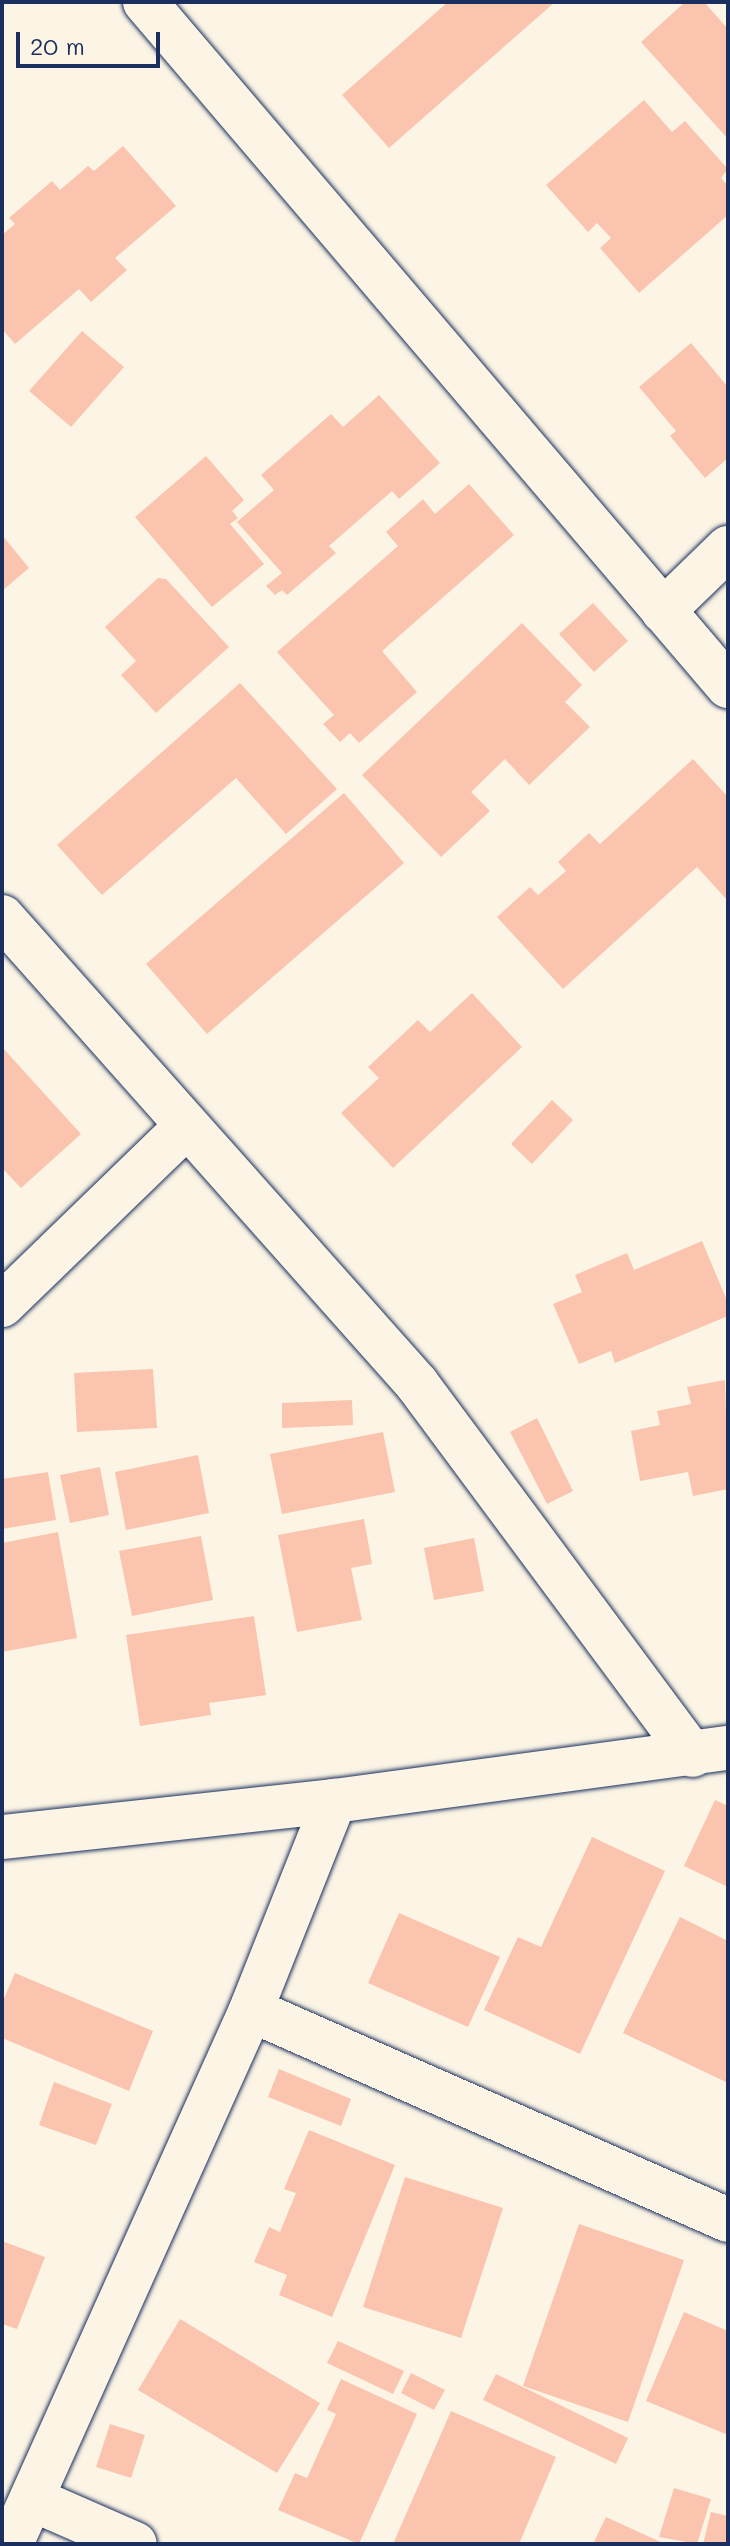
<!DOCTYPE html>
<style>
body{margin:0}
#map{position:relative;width:730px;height:2546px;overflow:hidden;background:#fcf5e5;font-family:Mali,sans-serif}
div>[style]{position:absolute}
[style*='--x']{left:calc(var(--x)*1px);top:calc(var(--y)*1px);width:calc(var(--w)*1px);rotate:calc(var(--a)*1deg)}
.building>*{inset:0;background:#fbc4ae}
.roads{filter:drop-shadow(0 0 2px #1b2f5e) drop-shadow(0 0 2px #1b2f5e)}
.street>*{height:44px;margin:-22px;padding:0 22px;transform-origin:22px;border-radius:22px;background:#fcf5e5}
span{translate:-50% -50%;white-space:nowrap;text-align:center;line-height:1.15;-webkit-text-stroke:7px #fcf5e5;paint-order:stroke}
.frame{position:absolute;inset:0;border:4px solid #1b2f5e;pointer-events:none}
.scale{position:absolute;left:16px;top:32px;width:144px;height:36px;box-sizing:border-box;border:4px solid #1b2f5e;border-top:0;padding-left:10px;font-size:24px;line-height:28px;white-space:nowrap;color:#1b2f5e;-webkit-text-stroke:6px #fcf5e5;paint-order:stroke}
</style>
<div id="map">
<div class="building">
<i style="clip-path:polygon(448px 2px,555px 2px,389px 148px,342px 95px)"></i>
<i style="clip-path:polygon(685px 2px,704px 2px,728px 29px,728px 139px,641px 42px)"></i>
<i style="clip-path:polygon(644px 100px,672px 132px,685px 121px,728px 169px,721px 178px,728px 186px,728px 215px,639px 293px,600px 248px,611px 238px,597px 223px,588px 232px,546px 185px)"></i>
<i style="clip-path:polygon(123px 146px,176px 206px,115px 258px,127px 270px,91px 302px,79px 289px,15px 344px,2px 329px,2px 235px,15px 224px,9px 218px,52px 181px,60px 190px,88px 166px,94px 171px)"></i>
<i style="clip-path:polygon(82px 331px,124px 367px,71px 427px,29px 391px)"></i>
<i style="clip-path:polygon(691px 343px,728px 387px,728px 458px,705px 478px,670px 436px,676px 431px,639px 387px)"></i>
<i style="clip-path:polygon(379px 395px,440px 463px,399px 499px,392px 491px,329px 546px,336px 553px,287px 595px,282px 590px,275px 595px,266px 586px,282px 573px,237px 522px,274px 490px,261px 475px,331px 414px,343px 427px)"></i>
<i style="clip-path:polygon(206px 456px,244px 500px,232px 511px,238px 518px,230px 524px,264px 564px,212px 607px,135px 517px)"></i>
<i style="clip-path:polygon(469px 484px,514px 535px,382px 651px,417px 692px,359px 743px,350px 733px,340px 742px,323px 724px,334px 715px,277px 652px,398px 546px,386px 532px,423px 499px,435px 514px)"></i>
<i style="clip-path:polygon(2px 535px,29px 568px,2px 591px)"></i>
<i style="clip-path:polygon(158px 578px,166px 579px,229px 647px,156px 713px,121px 675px,136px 661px,105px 627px)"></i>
<i style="clip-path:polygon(593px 603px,628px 641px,594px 672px,559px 634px)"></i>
<i style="clip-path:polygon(522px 623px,582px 685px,565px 702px,590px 727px,529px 785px,505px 759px,471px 792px,490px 811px,441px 857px,362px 775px)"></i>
<i style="clip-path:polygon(240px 683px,337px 789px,286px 834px,236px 778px,102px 895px,57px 845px)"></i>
<i style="clip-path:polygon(693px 759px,728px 797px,728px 901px,697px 867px,563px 989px,497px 917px,530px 887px,538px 895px,566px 871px,558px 862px,589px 833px,600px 844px)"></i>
<i style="clip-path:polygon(344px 793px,404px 863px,207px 1034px,146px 964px)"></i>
<i style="clip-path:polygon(472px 993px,522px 1047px,393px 1168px,341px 1113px,379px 1078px,368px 1067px,418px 1020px,430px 1032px)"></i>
<i style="clip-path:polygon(2px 1047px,81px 1134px,21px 1188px,2px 1168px)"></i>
<i style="clip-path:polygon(552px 1100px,573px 1120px,532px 1164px,511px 1144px)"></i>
<i style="clip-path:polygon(702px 1241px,728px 1303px,728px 1316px,615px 1363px,611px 1351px,579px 1364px,553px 1304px,582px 1292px,575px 1275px,627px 1253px,634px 1270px)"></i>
<i style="clip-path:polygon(153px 1369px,157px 1428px,77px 1432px,74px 1373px)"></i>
<i style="clip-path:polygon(725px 1380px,728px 1489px,693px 1496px,688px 1472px,640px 1481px,631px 1431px,660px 1425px,657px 1411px,691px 1404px,687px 1387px)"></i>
<i style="clip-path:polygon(352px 1400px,353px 1425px,282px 1428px,282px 1403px)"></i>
<i style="clip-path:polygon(537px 1418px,573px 1491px,547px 1504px,510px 1432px)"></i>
<i style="clip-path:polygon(383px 1432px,395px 1492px,282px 1514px,270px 1454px)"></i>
<i style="clip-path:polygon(198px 1455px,209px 1513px,126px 1530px,115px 1472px)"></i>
<i style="clip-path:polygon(100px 1467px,109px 1515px,70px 1523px,60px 1475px)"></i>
<i style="clip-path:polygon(48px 1472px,56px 1520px,2px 1529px,2px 1479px)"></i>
<i style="clip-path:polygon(364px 1519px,372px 1564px,351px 1568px,362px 1620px,297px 1632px,278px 1535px)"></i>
<i style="clip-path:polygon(58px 1532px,77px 1638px,2px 1652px,2px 1543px)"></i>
<i style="clip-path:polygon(201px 1536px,213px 1600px,132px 1616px,119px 1551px)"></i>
<i style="clip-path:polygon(474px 1538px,484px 1591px,434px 1600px,424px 1548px)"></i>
<i style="clip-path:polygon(254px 1616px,266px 1695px,209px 1703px,211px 1715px,140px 1726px,126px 1635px)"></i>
<i style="clip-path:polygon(715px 1800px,728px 1806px,728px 1887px,684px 1866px)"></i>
<i style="clip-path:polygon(592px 1837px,665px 1871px,580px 2054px,484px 2010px,518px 1937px,541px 1947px)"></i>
<i style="clip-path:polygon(399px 1913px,500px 1957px,468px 2027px,368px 1983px)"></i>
<i style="clip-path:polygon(680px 1917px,728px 1941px,728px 2083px,623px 2033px)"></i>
<i style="clip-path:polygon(15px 1973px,153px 2031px,129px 2091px,2px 2038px,2px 2003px)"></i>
<i style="clip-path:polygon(279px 2069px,351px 2099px,341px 2126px,268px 2097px)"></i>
<i style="clip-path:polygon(54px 2082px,112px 2104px,96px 2145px,39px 2125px)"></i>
<i style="clip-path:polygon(309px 2130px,395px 2165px,332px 2317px,279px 2295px,287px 2275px,254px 2262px,269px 2227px,280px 2232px,296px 2193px,284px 2189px)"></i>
<i style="clip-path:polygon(405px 2177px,503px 2208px,461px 2338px,363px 2307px)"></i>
<i style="clip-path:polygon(579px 2224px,684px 2260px,628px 2422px,523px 2386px)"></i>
<i style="clip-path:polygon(2px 2241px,45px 2257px,17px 2329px,2px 2324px)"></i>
<i style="clip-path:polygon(684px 2312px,728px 2331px,728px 2435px,646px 2401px)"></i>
<i style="clip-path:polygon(180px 2319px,320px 2403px,277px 2473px,138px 2390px)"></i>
<i style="clip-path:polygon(338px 2341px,404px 2371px,393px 2394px,327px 2363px)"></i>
<i style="clip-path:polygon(411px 2373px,445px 2390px,434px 2410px,401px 2393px)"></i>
<i style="clip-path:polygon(496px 2374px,628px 2438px,616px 2464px,483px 2400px)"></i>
<i style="clip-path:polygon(341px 2379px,417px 2414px,359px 2544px,278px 2510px,295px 2473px,307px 2478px,336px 2414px,327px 2410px)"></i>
<i style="clip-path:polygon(451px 2411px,556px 2457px,519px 2544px,393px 2544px)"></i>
<i style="clip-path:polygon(110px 2424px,145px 2435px,131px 2478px,96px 2467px)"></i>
<i style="clip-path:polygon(674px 2488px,711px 2499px,697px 2544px,659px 2537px)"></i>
<i style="clip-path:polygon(711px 2512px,728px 2516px,728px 2544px,703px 2544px)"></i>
<i style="clip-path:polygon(606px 2517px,665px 2544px,593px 2544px)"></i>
</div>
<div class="roads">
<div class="street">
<i style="--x:145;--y:2;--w:899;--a:49.56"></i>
<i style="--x:663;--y:611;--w:91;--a:-44.1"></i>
<i style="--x:2;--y:917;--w:625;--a:48.37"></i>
<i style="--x:417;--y:1384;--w:462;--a:53.4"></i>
<i style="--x:2;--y:1305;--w:257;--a:-44.1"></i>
<i style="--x:2;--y:1837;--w:334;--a:-6.2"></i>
<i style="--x:334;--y:1801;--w:398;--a:-7.7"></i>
<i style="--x:251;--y:2010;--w:521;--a:23.76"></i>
<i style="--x:32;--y:2499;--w:112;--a:23.6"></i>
<i style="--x:11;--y:2544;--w:585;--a:-65.8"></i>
<i style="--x:251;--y:2010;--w:225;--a:-68.3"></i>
</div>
</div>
<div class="frame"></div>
<div class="scale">20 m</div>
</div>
